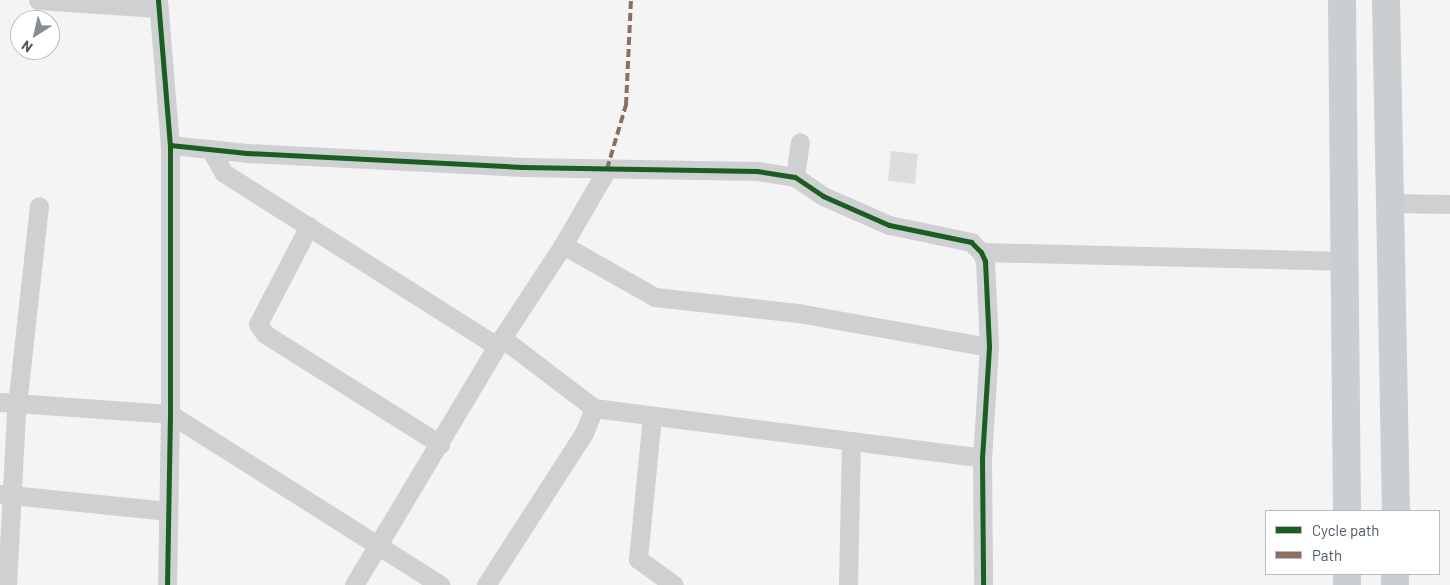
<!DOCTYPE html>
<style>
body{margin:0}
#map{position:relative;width:1450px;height:585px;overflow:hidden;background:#f4f4f4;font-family:Barlow,sans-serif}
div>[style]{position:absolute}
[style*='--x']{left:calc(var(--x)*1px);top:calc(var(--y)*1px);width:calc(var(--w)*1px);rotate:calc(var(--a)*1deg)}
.building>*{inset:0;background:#ddddde}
.street>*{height:19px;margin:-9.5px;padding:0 9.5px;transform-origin:9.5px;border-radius:9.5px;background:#ced0d2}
.primary>*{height:28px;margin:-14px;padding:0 14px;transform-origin:14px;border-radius:14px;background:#caced1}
.quiet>*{height:4px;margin-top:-2px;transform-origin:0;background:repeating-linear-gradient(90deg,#8d6e63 0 8px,transparent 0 12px)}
.cycleway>*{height:5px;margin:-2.5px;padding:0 2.5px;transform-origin:2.5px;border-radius:2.5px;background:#1b5e20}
span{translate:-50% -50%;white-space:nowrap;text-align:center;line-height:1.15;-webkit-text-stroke:5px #fff;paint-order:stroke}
.legend{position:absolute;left:1265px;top:510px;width:175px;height:65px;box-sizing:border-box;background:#fff;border:1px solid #b7bbc0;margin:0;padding:6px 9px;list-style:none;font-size:15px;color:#4a5661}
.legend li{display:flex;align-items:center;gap:10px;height:25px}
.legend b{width:25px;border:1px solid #b7bbc0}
.north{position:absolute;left:10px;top:10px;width:50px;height:50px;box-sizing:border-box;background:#fff;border:1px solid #b7bbc0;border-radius:50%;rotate:215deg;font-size:14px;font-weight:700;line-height:20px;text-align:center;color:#4a5661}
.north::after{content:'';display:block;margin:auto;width:18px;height:22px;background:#868d94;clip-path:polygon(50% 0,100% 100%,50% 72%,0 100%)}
</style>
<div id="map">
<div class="building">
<i style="clip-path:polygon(891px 151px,918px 154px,915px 184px,888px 181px)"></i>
</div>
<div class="street">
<i style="--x:38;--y:0;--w:120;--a:3.8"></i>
<i style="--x:158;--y:0;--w:145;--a:85.3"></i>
<i style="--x:170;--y:145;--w:269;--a:90"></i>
<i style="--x:170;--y:414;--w:171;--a:91"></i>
<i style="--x:170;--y:145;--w:77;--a:5.9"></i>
<i style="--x:247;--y:153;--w:275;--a:2.9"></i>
<i style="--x:522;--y:167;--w:235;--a:1"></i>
<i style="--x:757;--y:171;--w:38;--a:9"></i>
<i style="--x:795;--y:177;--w:34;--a:34"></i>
<i style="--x:823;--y:196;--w:72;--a:23.7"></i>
<i style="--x:889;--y:225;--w:84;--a:11.7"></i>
<i style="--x:971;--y:242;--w:14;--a:45"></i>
<i style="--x:981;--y:252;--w:10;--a:66"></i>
<i style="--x:985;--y:261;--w:86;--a:87.3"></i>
<i style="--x:989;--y:347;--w:111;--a:93.6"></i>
<i style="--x:982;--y:458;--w:127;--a:89.5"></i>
<i style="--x:210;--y:149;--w:28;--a:60"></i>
<i style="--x:224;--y:173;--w:323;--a:32.4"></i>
<i style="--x:795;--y:177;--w:35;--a:-82"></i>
<i style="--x:1389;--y:203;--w:61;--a:0.9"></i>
<i style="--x:309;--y:226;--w:110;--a:117.5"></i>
<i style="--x:258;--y:324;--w:12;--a:55"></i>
<i style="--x:265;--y:334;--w:207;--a:32.2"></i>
<i style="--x:563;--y:245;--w:106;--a:29.5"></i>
<i style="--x:655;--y:297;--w:144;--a:6.4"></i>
<i style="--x:798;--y:313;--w:194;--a:10.1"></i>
<i style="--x:981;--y:252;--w:364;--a:1.4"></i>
<i style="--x:502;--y:338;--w:116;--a:37.3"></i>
<i style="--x:594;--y:408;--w:391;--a:7.3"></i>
<i style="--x:0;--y:402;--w:170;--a:4"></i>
<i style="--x:170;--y:414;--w:320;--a:32.3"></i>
<i style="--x:652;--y:416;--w:144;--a:95.6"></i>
<i style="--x:638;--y:559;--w:44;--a:35.8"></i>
<i style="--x:1;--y:494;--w:168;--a:5.8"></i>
<i style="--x:7;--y:585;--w:171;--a:-87"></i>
<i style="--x:16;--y:414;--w:209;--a:-83.7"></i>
<i style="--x:354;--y:585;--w:288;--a:-59.1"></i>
<i style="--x:502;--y:338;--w:111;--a:-56.7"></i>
<i style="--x:563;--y:245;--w:88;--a:-59.9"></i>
<i style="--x:486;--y:585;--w:181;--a:-57.2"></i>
<i style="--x:584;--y:433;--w:27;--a:-68"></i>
<i style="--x:848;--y:585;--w:143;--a:-88.8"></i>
</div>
<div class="primary">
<i style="--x:1342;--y:0;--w:511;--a:89.44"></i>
<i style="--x:1386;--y:0;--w:511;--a:88.88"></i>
<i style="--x:1347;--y:574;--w:11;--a:90"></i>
<i style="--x:1395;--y:585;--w:11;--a:-90"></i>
</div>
<div class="quiet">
<i style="--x:607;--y:169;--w:67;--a:-73.5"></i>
<i style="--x:626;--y:105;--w:105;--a:-87.3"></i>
</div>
<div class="cycleway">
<i style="--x:158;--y:0;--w:145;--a:85.3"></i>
<i style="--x:170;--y:145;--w:269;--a:90"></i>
<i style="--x:170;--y:414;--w:171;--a:91"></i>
<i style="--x:170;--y:145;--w:77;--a:5.9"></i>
<i style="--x:247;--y:153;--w:275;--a:2.9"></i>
<i style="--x:522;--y:167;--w:235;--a:1"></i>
<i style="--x:757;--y:171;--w:38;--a:9"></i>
<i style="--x:795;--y:177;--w:34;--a:34"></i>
<i style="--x:823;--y:196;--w:72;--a:23.7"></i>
<i style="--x:889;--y:225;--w:84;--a:11.7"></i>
<i style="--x:971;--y:242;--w:14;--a:45"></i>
<i style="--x:981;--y:252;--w:10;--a:66"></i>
<i style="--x:985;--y:261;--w:86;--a:87.3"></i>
<i style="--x:989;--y:347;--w:111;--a:93.6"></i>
<i style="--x:982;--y:458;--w:127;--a:89.5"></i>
</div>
<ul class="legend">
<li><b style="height:6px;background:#1b5e20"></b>Cycle path</li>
<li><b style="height:6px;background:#8d6e63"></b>Path</li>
</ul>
<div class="north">N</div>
</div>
